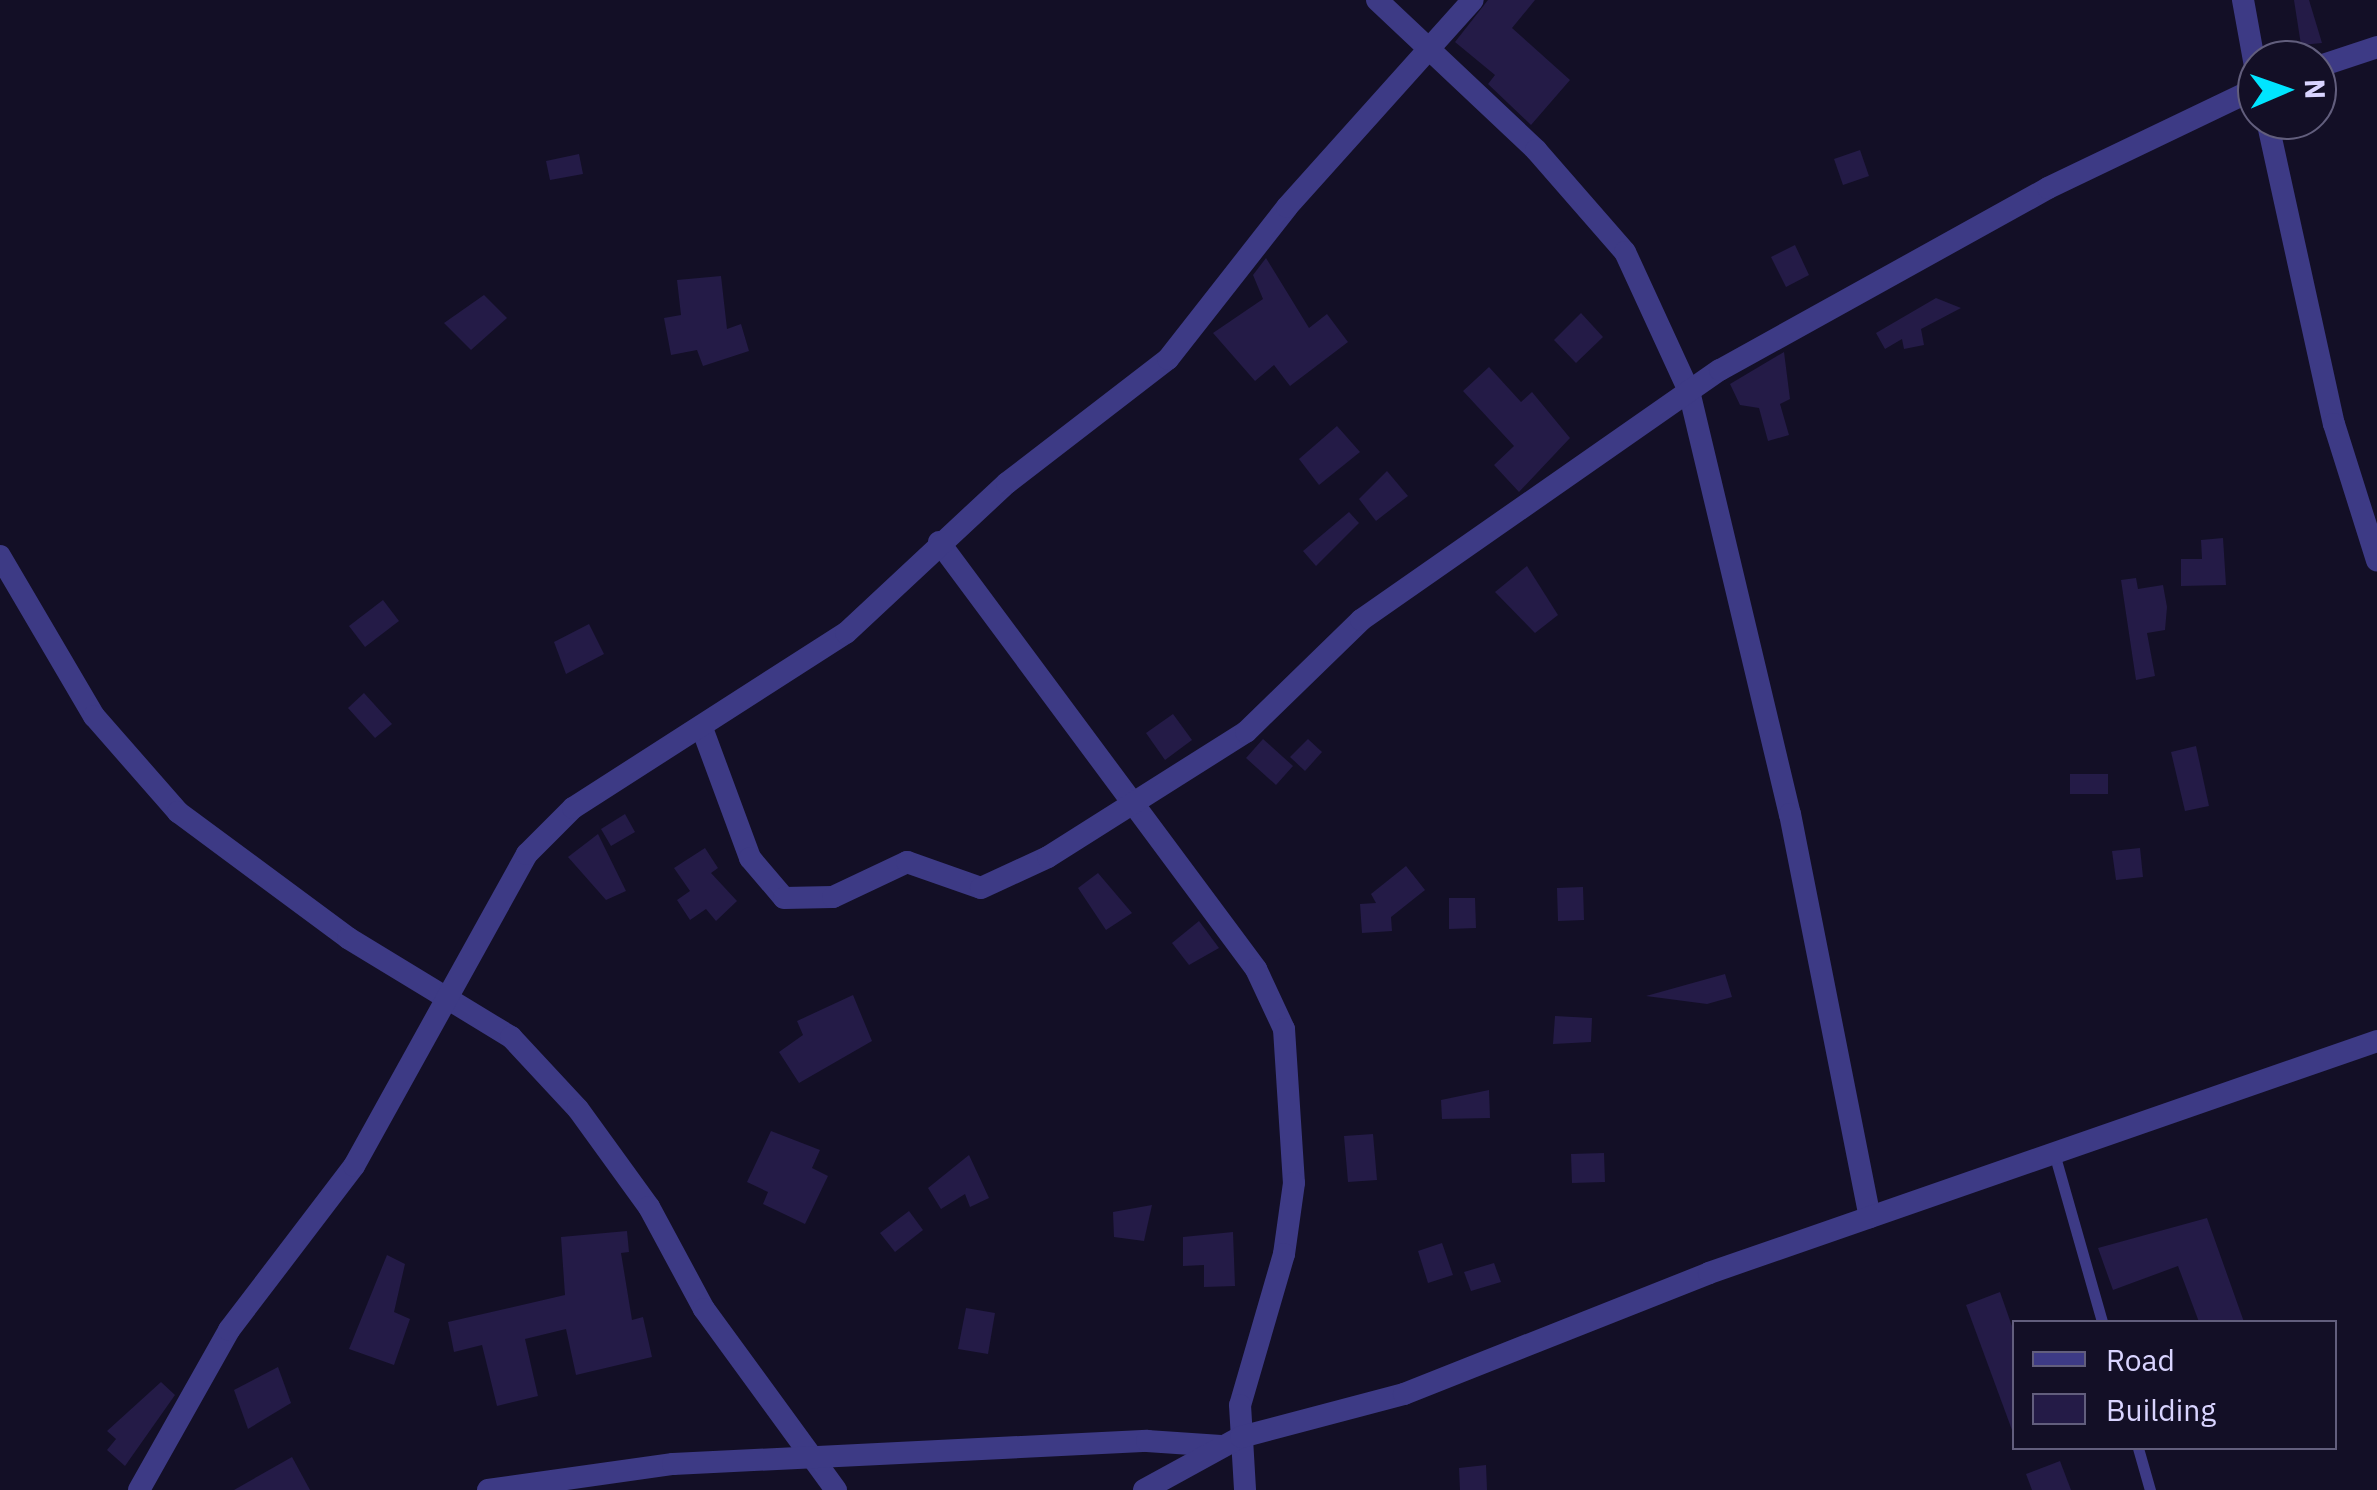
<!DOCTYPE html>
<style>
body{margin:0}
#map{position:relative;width:2377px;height:1490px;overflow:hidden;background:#130f26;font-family:"IBM Plex Sans",sans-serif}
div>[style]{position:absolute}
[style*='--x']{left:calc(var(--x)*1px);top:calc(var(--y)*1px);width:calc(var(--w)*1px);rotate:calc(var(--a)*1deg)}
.building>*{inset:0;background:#241b47}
.lane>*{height:11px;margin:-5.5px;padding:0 5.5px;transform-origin:5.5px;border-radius:5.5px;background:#3d3a85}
.street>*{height:22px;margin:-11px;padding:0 11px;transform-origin:11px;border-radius:11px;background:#3d3a85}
span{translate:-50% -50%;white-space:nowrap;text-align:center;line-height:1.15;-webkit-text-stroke:8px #130f26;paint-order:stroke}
.legend{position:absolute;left:2012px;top:1320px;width:325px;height:130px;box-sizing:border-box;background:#130f26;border:2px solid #625e7d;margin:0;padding:12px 18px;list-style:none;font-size:30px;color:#d9d4ff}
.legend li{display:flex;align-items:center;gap:20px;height:50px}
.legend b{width:50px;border:2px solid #625e7d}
.north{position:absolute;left:2237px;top:40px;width:100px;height:100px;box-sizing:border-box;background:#130f26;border:2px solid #625e7d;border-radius:50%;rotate:88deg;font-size:28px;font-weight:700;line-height:40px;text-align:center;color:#d9d4ff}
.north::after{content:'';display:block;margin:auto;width:35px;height:45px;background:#00e5ff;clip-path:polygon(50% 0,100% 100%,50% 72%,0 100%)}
</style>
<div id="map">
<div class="building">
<i style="clip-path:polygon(1488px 0,1535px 0,1512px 28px,1570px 80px,1531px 125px,1488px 84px,1495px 75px,1455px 42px)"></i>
<i style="clip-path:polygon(2294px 0,2309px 0,2322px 43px,2301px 45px)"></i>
<i style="clip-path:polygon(1860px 150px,1869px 176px,1843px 185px,1834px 159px)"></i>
<i style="clip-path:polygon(579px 154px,583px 174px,550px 180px,546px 161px)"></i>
<i style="clip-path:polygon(1795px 245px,1809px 275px,1786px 287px,1771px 257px)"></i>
<i style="clip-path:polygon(1266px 258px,1309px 328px,1327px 314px,1348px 342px,1290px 386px,1274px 365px,1255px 381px,1213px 333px,1263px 299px,1253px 275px)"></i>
<i style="clip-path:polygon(721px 276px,727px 329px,741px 324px,749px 351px,703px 366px,697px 350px,671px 355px,664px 318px,681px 315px,677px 280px)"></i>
<i style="clip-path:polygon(484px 295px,507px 318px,471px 350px,444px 323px)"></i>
<i style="clip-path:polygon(1936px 298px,1961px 308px,1921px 329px,1924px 345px,1904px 349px,1902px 339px,1885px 349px,1876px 333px)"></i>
<i style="clip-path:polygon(1581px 313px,1603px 337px,1576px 363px,1554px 340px)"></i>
<i style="clip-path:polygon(1784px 352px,1790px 399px,1780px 404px,1789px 435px,1768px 441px,1759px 408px,1740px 405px,1730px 384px)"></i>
<i style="clip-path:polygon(1489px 367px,1521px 402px,1532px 392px,1570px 438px,1519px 492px,1494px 465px,1514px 446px,1463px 391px)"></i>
<i style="clip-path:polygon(1337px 426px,1360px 452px,1319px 485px,1299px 459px)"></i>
<i style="clip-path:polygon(1387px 471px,1408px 496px,1376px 521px,1359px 499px)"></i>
<i style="clip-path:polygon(1349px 512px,1359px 523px,1316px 566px,1303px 551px)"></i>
<i style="clip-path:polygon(2223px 538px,2226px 585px,2181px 586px,2181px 559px,2202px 559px,2201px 540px)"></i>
<i style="clip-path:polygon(1527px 566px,1558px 615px,1535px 633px,1495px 592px)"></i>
<i style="clip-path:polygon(2136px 578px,2138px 589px,2163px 585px,2167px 607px,2165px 630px,2147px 633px,2155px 676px,2136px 680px,2121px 580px)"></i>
<i style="clip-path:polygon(383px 600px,399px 621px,365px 647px,349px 626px)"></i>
<i style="clip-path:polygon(589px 624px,604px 654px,566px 674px,554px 642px)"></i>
<i style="clip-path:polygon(364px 693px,392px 724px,375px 738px,348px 708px)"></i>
<i style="clip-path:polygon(1173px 714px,1192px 740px,1165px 760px,1146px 733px)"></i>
<i style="clip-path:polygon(1263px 739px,1293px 766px,1276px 785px,1246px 758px)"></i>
<i style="clip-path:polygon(1308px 739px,1322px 752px,1305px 771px,1290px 757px)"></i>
<i style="clip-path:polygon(2196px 746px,2209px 806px,2185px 811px,2171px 752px)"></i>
<i style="clip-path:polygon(2070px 774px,2108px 774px,2108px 794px,2070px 794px)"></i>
<i style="clip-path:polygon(625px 814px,635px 832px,611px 846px,601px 829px)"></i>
<i style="clip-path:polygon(598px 834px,626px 891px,606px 900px,568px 857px)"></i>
<i style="clip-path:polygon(705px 848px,718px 868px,711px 873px,737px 901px,716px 921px,706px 909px,690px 920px,677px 900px,690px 891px,674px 868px)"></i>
<i style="clip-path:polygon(2140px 848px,2143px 877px,2116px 880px,2112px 851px)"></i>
<i style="clip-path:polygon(1406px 866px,1425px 890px,1391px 917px,1392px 931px,1362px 933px,1360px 904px,1376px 903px,1371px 894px)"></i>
<i style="clip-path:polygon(1098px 873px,1132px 913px,1106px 930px,1078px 888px)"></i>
<i style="clip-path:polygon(1583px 887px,1584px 920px,1558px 921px,1557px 888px)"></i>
<i style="clip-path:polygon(1449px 898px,1475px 898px,1476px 928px,1449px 929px)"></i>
<i style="clip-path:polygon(1199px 921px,1219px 948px,1189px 965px,1172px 943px)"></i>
<i style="clip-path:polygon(1725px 974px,1732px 997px,1707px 1004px,1646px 996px)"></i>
<i style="clip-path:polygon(853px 995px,872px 1041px,799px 1083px,779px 1052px,803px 1035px,797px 1021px)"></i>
<i style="clip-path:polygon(1555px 1016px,1592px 1018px,1591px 1042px,1553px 1044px)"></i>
<i style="clip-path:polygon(1489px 1090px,1490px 1118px,1442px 1119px,1441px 1100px)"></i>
<i style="clip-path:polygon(771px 1131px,820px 1150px,812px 1168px,828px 1176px,805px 1224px,763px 1204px,768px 1192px,747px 1182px)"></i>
<i style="clip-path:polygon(1373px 1134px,1377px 1180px,1348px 1182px,1344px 1136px)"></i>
<i style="clip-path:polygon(1604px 1153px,1605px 1182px,1572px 1183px,1571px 1154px)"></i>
<i style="clip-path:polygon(969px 1155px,989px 1198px,970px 1207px,965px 1194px,941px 1209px,928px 1188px)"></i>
<i style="clip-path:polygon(1152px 1205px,1144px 1241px,1114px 1237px,1113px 1212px)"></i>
<i style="clip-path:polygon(909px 1211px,923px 1230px,895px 1252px,880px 1233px)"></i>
<i style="clip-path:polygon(2207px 1218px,2244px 1322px,2199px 1322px,2178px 1266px,2113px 1290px,2098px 1248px)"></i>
<i style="clip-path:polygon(627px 1231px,629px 1252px,621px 1253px,632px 1320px,643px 1317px,652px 1357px,576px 1375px,566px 1329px,525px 1339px,538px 1396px,497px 1406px,482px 1345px,454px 1352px,448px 1322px,565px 1295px,561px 1237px)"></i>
<i style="clip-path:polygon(1233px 1232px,1235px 1286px,1204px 1287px,1204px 1265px,1183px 1266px,1183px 1237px)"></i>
<i style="clip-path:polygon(1442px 1243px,1453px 1275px,1428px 1283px,1418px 1251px)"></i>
<i style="clip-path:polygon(387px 1255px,405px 1264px,394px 1312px,410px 1319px,394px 1365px,349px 1349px)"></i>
<i style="clip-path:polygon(1494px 1263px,1501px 1282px,1471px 1291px,1464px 1272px)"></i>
<i style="clip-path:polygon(2000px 1292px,2014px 1332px,2012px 1430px,1966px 1305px)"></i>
<i style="clip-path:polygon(966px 1308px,995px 1313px,988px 1354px,958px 1349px)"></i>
<i style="clip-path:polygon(278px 1367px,291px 1403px,248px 1429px,234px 1390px)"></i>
<i style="clip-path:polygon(161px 1382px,175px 1395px,125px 1466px,107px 1450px,116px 1439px,107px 1431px)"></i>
<i style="clip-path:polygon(292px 1457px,310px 1490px,234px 1490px)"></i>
<i style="clip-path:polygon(2060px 1461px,2071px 1490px,2032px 1490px,2026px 1474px)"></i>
<i style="clip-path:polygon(1486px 1465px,1487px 1490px,1460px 1490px,1459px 1468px)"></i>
</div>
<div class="lane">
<i style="--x:2054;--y:1153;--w:176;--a:74.1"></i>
<i style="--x:2138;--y:1448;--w:44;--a:74.1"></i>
</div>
<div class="street">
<i style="--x:1377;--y:0;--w:219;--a:43.3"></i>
<i style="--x:1536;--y:150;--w:135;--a:48.9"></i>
<i style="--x:1625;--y:252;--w:153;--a:65.3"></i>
<i style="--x:1689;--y:391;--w:435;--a:76.6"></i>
<i style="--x:1790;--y:814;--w:411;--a:78.8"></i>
<i style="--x:2243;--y:0;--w:78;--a:79.7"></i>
<i style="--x:2317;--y:67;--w:63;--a:-18.4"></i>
<i style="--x:2267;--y:120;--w:311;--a:77.6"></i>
<i style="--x:2334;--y:424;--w:143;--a:72.5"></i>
<i style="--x:939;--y:542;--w:532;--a:53.41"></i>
<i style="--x:1256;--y:969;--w:66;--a:65"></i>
<i style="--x:1284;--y:1029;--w:154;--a:86.3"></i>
<i style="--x:1294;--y:1183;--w:72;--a:98"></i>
<i style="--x:1284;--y:1254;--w:157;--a:106.2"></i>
<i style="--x:1240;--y:1405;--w:85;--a:86.6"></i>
<i style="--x:0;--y:556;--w:186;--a:59.6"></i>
<i style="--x:94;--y:716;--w:128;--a:48.8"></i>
<i style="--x:178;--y:812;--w:212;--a:36.5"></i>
<i style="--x:348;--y:938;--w:191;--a:31.3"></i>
<i style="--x:511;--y:1037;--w:98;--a:47.1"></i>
<i style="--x:578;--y:1109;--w:121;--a:54.1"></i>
<i style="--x:649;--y:1207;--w:116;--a:61.7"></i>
<i style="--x:704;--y:1309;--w:224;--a:53.9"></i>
<i style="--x:702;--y:728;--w:139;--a:69.7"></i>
<i style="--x:750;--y:858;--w:52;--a:49.6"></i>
<i style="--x:784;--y:898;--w:49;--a:-1.2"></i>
<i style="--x:833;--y:897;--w:82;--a:-25.3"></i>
<i style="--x:907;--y:862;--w:78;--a:19.4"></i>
<i style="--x:981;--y:888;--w:74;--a:-24.8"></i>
<i style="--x:1048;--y:857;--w:234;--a:-32.3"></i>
<i style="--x:1246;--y:732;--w:161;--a:-44.2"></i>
<i style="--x:1361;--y:620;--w:437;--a:-34.9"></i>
<i style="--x:1720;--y:370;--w:375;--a:-29"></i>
<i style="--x:2048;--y:188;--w:232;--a:-25.6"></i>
<i style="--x:139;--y:1490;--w:184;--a:-60.6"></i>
<i style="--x:229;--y:1330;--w:206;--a:-52.7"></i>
<i style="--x:354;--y:1166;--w:357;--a:-61"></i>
<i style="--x:527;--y:854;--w:65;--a:-45"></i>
<i style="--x:573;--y:808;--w:324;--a:-32.7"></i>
<i style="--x:846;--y:633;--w:220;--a:-43"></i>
<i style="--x:1007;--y:483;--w:203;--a:-37.6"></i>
<i style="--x:1168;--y:359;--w:193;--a:-51.9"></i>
<i style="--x:1287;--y:207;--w:278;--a:-48.1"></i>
<i style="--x:488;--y:1490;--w:187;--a:-8"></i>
<i style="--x:673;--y:1464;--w:475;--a:-2.8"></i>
<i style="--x:1147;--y:1441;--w:74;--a:3.9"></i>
<i style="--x:1144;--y:1490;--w:111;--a:-28.7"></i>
<i style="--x:1241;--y:1437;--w:169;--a:-14.8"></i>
<i style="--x:1404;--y:1394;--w:328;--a:-21.6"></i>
<i style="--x:1709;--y:1273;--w:707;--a:-19.15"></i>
</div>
<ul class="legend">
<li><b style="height:12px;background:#3d3a85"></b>Road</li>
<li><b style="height:28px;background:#241b47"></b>Building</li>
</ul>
<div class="north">N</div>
</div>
